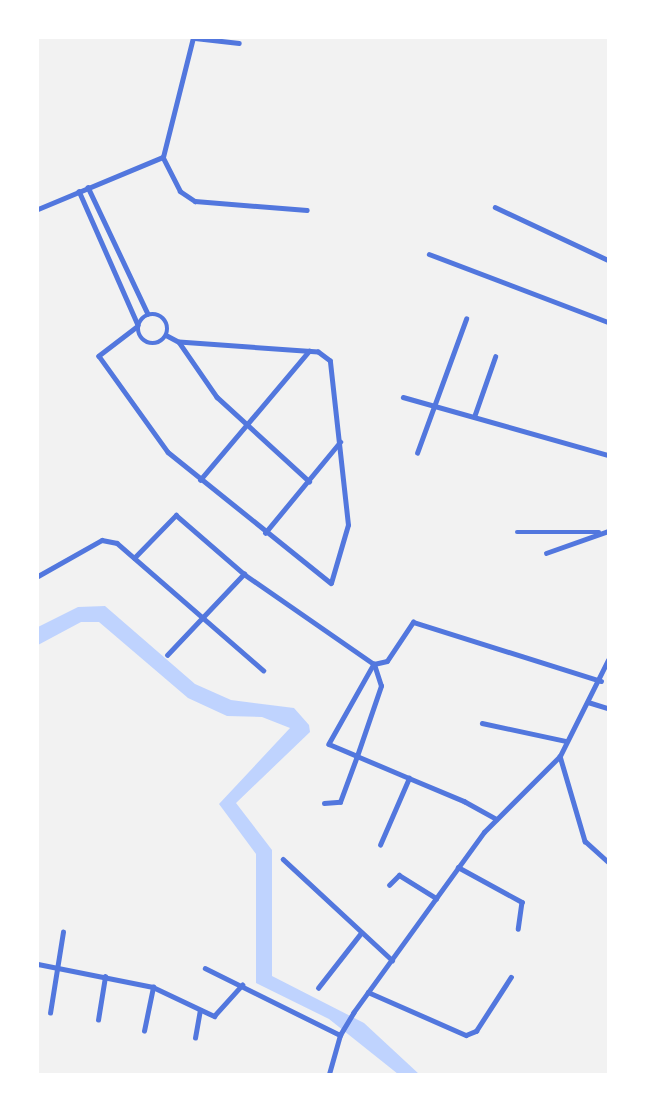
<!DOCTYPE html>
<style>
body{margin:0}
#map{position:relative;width:646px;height:1112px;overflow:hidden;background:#f2f2f2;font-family:"Open Sans",sans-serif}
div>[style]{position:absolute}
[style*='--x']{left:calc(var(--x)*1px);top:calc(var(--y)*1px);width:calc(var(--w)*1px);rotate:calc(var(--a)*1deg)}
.water>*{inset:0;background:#bfd3fe}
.minor>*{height:4.5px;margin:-2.25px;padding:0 2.25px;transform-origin:2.25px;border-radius:2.25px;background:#5277de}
.minor>.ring{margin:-2.25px;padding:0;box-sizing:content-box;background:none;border:4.5px solid #5277de;border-radius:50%}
span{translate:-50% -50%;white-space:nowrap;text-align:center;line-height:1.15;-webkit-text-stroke:6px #fff;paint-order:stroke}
.frame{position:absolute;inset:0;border:39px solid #fff;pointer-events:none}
</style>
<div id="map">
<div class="water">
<i style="clip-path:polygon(105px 606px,195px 684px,231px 700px,294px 708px,309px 725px,310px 732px,236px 803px,272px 850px,272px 976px,364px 1023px,419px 1074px,398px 1074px,329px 1019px,256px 983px,256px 854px,219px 804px,290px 728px,262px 717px,227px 716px,188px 698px,99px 622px,81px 622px,38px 645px,38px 627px,78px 607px)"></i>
</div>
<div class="minor">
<i style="--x:195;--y:38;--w:44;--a:6.5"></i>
<i style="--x:163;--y:157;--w:38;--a:63"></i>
<i style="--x:180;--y:191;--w:18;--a:34"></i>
<i style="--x:195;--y:201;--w:112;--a:4.6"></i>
<i style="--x:88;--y:187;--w:140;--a:64.7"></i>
<i style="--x:79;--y:191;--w:146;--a:66.2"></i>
<i style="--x:495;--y:207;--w:125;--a:25.1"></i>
<i style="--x:38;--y:209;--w:135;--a:-22.6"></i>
<i style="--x:163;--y:157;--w:123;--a:-75.9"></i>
<i style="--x:429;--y:254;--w:191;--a:20.8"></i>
<i class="ring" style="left:138px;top:314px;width:25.5px;height:25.5px"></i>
<i style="--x:137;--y:327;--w:48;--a:142.7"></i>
<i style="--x:99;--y:356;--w:118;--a:54.3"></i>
<i style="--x:168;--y:452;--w:209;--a:38.8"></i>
<i style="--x:331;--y:583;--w:60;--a:-73.7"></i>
<i style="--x:348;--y:525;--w:165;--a:-96.3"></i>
<i style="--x:330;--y:361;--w:15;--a:-143"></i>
<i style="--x:318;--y:352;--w:139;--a:-175.9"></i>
<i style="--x:166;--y:335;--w:15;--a:28"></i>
<i style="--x:179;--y:342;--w:67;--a:55.4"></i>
<i style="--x:217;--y:397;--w:125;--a:42.4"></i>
<i style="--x:403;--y:397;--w:213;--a:15.8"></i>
<i style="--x:474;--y:417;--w:64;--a:-70.7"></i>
<i style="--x:417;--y:453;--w:143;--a:-69.9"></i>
<i style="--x:200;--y:480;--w:169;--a:-49.8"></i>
<i style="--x:517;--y:532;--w:82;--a:0"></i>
<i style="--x:265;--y:533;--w:118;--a:-50.5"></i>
<i style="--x:546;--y:553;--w:66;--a:-19.5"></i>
<i style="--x:134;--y:558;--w:60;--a:-45.7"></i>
<i style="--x:176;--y:515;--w:90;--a:40.9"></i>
<i style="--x:244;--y:574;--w:158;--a:34.7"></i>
<i style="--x:374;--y:664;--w:13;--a:-13"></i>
<i style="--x:387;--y:661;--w:47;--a:-56.3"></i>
<i style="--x:413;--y:622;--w:197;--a:17.4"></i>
<i style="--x:38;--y:576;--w:73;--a:-29.4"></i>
<i style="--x:102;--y:540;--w:15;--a:11"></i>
<i style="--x:117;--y:543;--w:194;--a:41"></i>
<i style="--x:167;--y:655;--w:112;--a:-46.5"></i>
<i style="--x:588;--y:702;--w:21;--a:17"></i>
<i style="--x:482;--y:723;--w:86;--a:12.1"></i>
<i style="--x:560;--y:756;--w:89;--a:73.6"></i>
<i style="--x:585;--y:841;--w:31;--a:42"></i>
<i style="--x:324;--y:803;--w:16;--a:-4"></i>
<i style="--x:340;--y:802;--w:49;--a:-69.7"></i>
<i style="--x:357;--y:756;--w:74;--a:-71.1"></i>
<i style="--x:381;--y:686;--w:23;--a:-108"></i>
<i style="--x:374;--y:664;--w:92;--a:119.4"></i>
<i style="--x:329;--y:744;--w:30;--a:23"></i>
<i style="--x:357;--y:756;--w:56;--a:22.9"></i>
<i style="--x:409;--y:778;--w:60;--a:22.7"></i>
<i style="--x:464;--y:801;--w:37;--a:29"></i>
<i style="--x:380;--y:845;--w:73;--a:-66.6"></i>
<i style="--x:283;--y:859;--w:149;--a:42.8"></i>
<i style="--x:458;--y:867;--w:73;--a:28.7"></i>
<i style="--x:522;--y:902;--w:27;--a:98"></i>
<i style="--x:389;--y:885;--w:14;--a:-45"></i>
<i style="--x:399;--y:875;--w:44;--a:31.9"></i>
<i style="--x:38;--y:964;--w:117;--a:11.3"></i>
<i style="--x:153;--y:987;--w:68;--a:25.4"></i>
<i style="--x:214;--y:1016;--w:42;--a:-47.9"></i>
<i style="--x:205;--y:968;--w:151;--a:26.4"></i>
<i style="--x:318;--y:988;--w:70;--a:-52"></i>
<i style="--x:368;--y:992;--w:107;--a:23.7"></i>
<i style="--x:466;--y:1035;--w:11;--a:-22"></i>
<i style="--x:476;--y:1031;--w:64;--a:-57.1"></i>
<i style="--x:50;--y:1013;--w:82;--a:-80.9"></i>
<i style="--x:98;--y:1020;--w:44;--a:-80.8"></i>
<i style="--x:144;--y:1031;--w:45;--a:-78.4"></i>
<i style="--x:195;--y:1038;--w:28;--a:-80"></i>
<i style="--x:329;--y:1074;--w:41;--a:-74.2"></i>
<i style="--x:340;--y:1035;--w:26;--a:-59"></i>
<i style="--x:353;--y:1013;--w:223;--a:-54.1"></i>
<i style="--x:484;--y:832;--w:107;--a:-45"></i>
<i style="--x:560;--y:756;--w:107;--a:-63.4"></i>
</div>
<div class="frame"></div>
</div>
